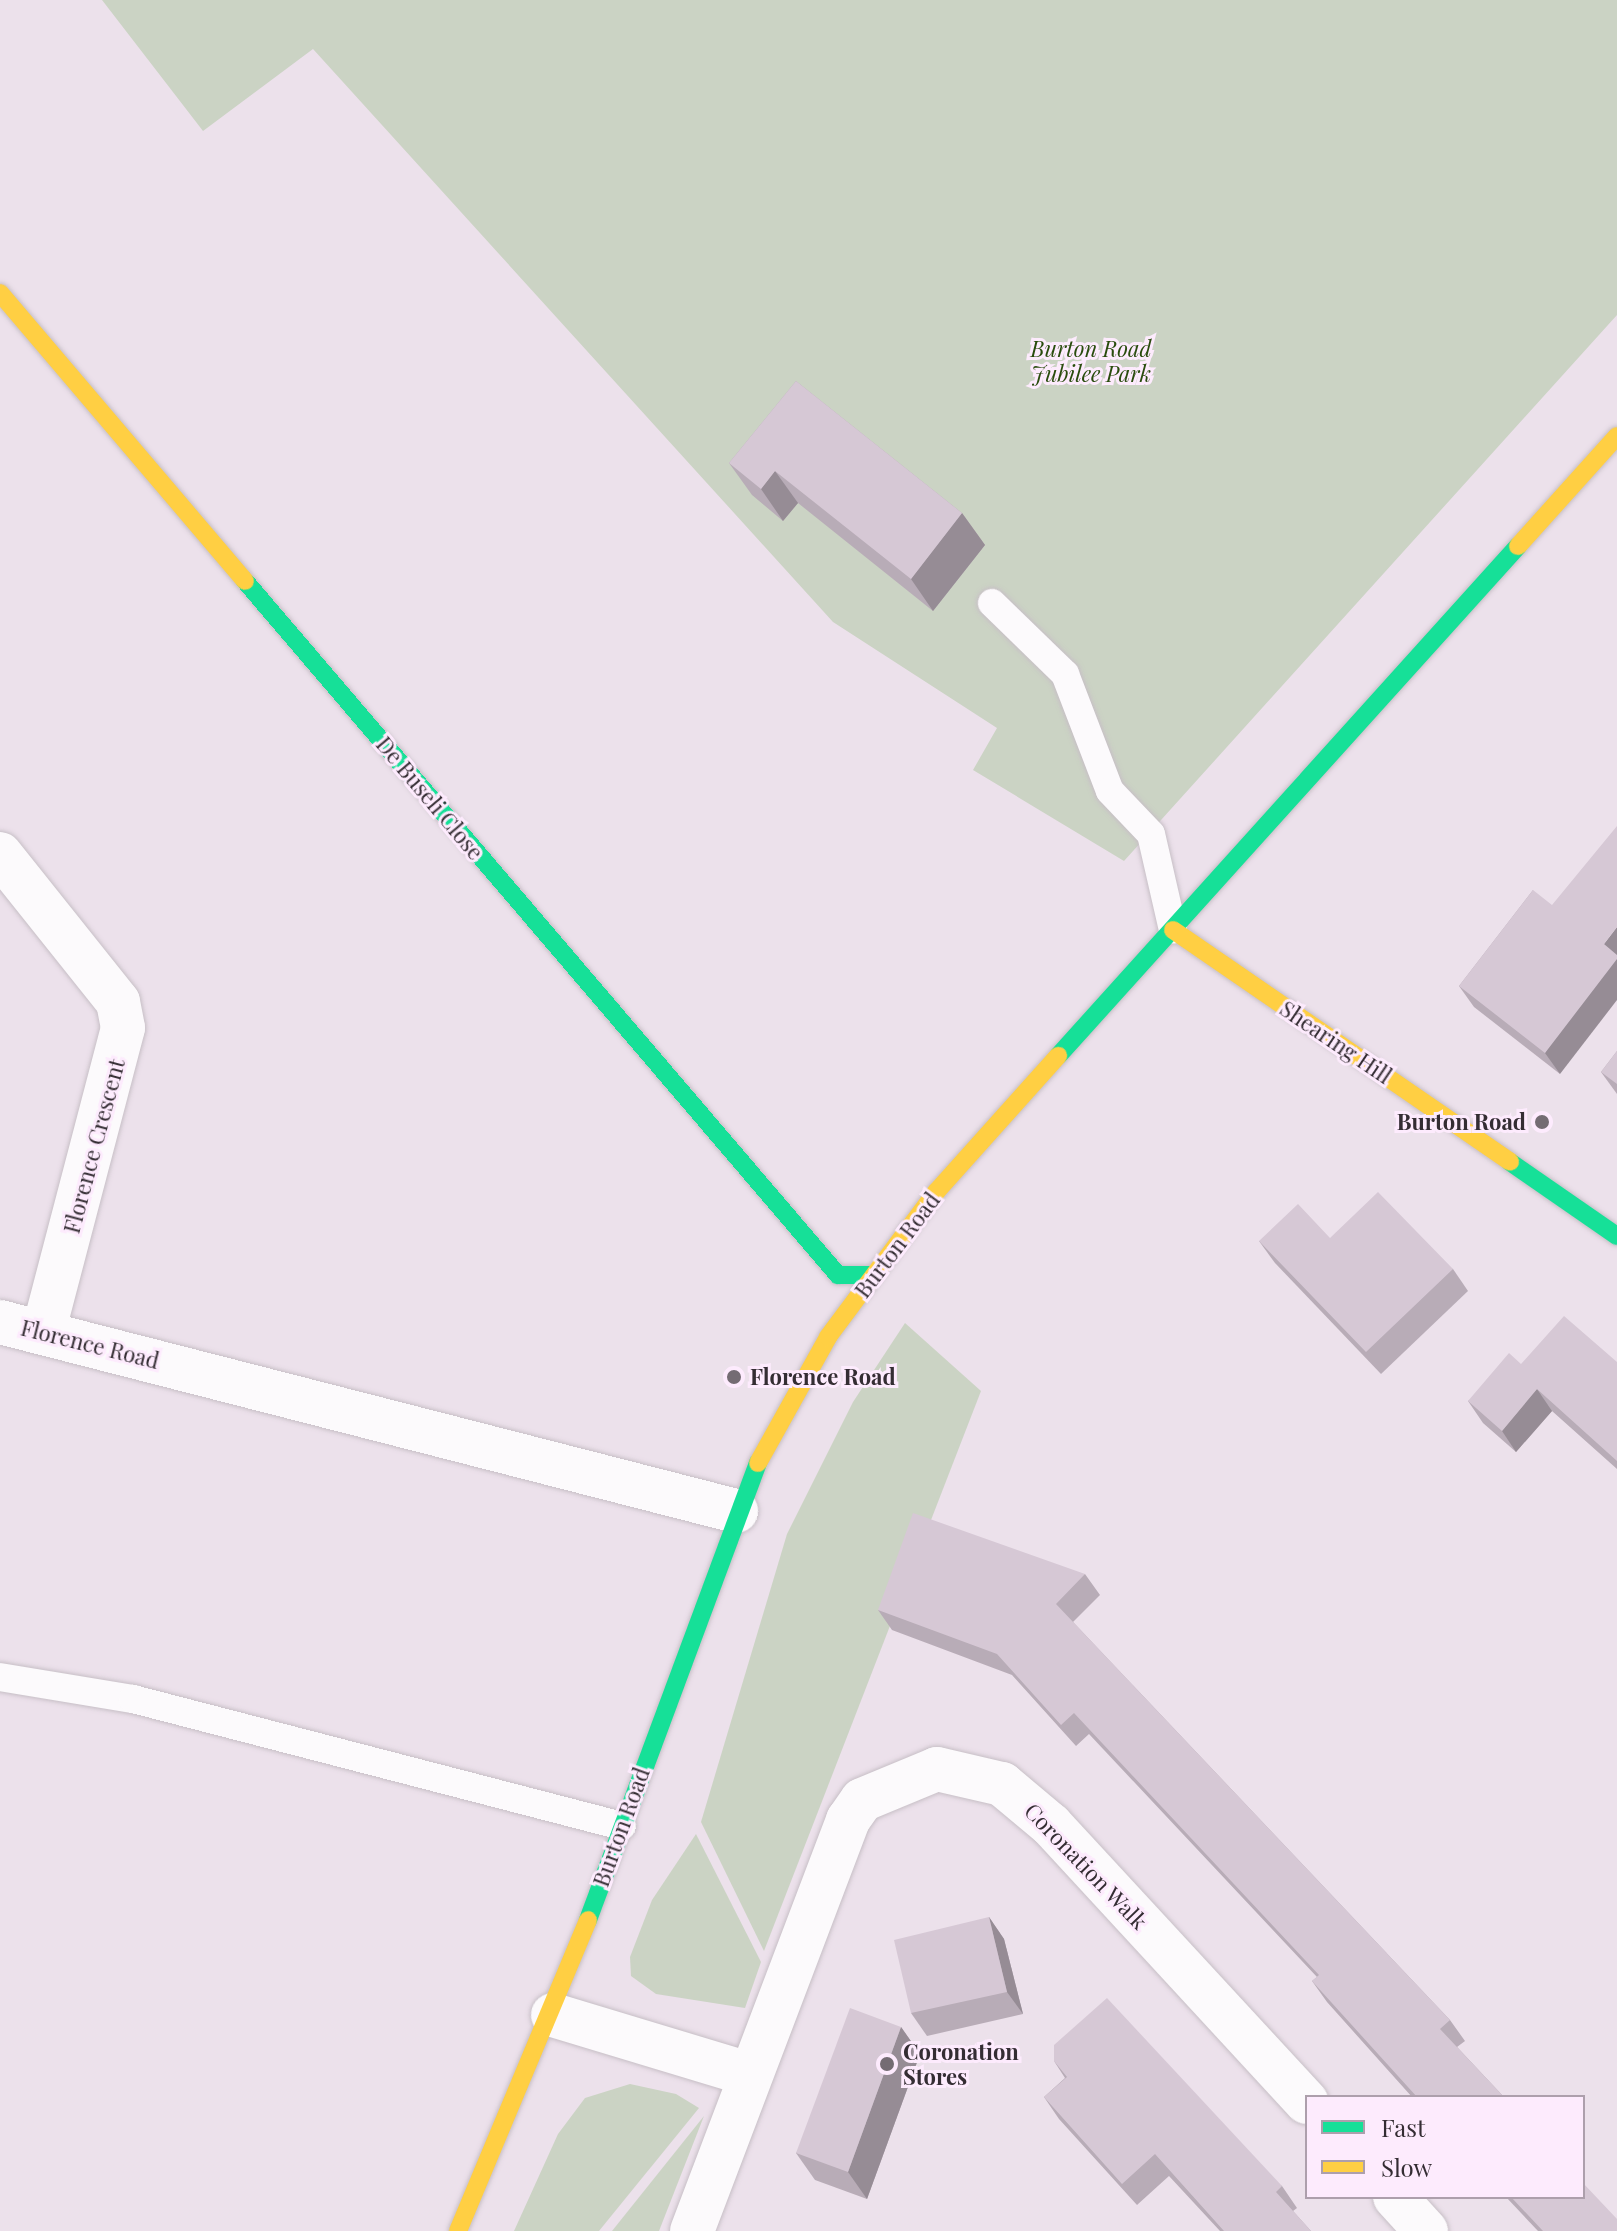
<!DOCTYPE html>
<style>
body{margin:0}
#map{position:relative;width:1617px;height:2231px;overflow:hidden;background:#ece1eb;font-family:"Playfair Display",serif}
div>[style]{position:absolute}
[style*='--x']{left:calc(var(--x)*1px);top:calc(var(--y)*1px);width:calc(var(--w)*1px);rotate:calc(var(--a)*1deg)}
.green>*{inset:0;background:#cbd3c4}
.roads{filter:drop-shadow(0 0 2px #c7bfc6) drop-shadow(0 0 2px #c7bfc6)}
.lane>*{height:28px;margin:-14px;padding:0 14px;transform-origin:14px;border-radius:14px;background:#fcfafc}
.street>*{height:44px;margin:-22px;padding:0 22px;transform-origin:22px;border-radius:22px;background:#fcfafc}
.fast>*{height:18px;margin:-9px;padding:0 9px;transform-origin:9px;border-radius:9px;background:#16e098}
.slow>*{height:18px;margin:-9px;padding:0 9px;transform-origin:9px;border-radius:9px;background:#ffcf43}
.wall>*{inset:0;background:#b8acb7}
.shaded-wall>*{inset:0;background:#968c95}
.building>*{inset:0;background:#d6c8d5}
.dots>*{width:22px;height:22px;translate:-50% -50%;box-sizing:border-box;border:4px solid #fdebfd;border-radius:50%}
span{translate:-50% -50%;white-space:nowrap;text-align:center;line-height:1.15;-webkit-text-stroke:6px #fdebfd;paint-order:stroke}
.park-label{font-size:22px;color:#294c0d;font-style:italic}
.street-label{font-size:22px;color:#342d33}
.poi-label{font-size:22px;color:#342d33;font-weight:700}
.right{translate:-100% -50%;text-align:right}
.left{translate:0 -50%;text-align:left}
.legend{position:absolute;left:1305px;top:2095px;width:280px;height:104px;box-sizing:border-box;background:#fdebfd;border:2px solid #ad9fac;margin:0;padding:10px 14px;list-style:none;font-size:24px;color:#342d33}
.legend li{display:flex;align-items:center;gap:16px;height:40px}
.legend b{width:40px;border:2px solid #ad9fac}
</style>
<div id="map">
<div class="green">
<i style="clip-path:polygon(102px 0,1617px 0,1617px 315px,1124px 861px,973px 770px,997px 728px,833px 622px,313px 49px,203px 131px)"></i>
<i style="clip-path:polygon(905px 1323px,981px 1391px,764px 1951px,701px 1822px,787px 1534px,853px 1402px)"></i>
<i style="clip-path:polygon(696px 1834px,761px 1962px,745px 2008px,656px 1994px,631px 1976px,630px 1957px,652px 1900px)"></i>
<i style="clip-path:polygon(630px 2084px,676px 2094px,699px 2108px,599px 2231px,514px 2231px,558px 2134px,585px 2098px)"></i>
<i style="clip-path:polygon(704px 2116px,659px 2231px,612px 2231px)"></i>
</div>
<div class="roads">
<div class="lane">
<i style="--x:992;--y:603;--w:102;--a:44.2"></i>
<i style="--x:1065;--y:674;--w:125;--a:69"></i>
<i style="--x:1110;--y:791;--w:59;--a:46.4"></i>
<i style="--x:1151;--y:834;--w:98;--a:77.1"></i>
<i style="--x:0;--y:1677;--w:135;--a:9.4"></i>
<i style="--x:133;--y:1699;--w:505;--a:14.56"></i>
</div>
<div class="street">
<i style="--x:0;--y:854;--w:189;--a:51.4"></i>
<i style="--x:118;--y:1002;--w:26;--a:79"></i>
<i style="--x:123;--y:1028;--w:314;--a:104.7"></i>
<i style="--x:0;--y:1322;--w:760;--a:14.4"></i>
<i style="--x:553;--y:2015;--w:204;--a:16.8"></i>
<i style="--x:1395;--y:2197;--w:46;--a:47.6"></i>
<i style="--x:692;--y:2231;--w:440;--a:-69.2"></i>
<i style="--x:848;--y:1820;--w:24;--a:-55"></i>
<i style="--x:862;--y:1800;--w:81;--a:-22.5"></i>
<i style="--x:937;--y:1769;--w:67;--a:13"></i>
<i style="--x:1002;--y:1784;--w:64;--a:39.9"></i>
<i style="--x:1051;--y:1825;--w:377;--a:47.3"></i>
</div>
<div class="fast">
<i style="--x:245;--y:581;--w:913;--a:49.49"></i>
<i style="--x:838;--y:1275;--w:35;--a:0"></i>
<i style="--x:1058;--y:1056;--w:687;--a:-47.95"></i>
<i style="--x:1510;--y:1162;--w:130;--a:34.7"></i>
<i style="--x:588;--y:1920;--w:488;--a:-69.6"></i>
</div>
<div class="slow">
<i style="--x:0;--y:293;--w:378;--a:49.6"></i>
<i style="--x:1518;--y:546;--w:148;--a:-48"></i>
<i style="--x:1173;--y:930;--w:409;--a:34.5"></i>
<i style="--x:758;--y:1463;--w:144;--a:-60.9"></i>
<i style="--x:828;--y:1337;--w:181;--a:-53.3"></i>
<i style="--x:936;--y:1192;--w:183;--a:-48.1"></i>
<i style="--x:458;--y:2231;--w:337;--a:-67.3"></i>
</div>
</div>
<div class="wall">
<i style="clip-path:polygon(796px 381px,962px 513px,985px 545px,933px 611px,798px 503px,783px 521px,752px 495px,729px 463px)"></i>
<i style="clip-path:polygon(1533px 890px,1560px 1074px,1474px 1007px,1459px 986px)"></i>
<i style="clip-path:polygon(1617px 1051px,1617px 1094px,1601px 1072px)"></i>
<i style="clip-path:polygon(1330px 1238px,1453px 1269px,1468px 1291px,1381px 1374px,1275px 1263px,1259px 1241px)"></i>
<i style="clip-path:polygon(1617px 1362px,1617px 1469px,1552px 1411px,1516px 1452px,1483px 1423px,1468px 1401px,1521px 1364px)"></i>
<i style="clip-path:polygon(1085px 1574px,1100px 1595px,1073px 1622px,1450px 2020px,1465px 2041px,1457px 2047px,1504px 2097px,1412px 2097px,1327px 2002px,1312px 1981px,1317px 1977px,1089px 1734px,1076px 1746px,1012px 1675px,892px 1630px,878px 1610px)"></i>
<i style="clip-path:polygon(989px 1917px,1004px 1939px,1023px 2014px,927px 2036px,911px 2013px)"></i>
<i style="clip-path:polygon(901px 2027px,920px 2054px,867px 2199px,815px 2180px,796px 2153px)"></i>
<i style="clip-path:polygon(1054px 2061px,1282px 2186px,1297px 2208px,1293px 2211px,1311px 2231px,1220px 2231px,1169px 2176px,1137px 2205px,1059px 2119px,1044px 2097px,1065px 2078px)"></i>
<i style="clip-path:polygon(1506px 2197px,1583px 2197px,1617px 2231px,1538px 2231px)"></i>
</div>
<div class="shaded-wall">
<i style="clip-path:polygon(775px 471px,798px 503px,783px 521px,761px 489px)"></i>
<i style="clip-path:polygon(962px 513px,985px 545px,933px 611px,911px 579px)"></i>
<i style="clip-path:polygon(1617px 927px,1617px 1000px,1560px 1074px,1545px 1053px,1604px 944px)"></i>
<i style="clip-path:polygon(1537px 1389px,1552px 1411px,1516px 1452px,1502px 1431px)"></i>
<i style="clip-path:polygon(989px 1917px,1004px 1939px,1023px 2014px,1007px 1992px)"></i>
<i style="clip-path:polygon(901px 2027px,920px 2054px,867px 2199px,848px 2172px)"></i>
</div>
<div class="building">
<i style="clip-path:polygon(796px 381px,962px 513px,911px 579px,775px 471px,761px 489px,729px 463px)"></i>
<i style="clip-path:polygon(1617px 826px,1617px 927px,1604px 944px,1617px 955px,1617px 959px,1545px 1053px,1459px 986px,1533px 890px,1552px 905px)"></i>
<i style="clip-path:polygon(1617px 1051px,1617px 1084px,1601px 1072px)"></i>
<i style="clip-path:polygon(1378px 1192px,1453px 1269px,1366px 1352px,1259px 1241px,1298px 1204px,1330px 1238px)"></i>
<i style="clip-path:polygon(1564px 1316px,1617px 1362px,1617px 1461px,1537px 1389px,1502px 1431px,1468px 1401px,1509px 1353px,1521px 1364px)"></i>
<i style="clip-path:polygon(913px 1513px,1085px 1574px,1056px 1604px,1450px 2020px,1440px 2029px,1504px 2097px,1417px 2097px,1312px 1981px,1319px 1975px,1074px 1713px,1061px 1725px,997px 1654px,878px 1610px)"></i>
<i style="clip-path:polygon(989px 1917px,1007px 1992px,911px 2013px,894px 1940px)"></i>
<i style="clip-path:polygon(1107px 1998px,1282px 2186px,1276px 2192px,1311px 2231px,1224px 2231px,1155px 2154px,1122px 2184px,1044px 2097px,1067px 2077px,1054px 2061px,1054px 2045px)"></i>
<i style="clip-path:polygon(850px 2008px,901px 2027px,848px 2172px,796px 2153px)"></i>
<i style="clip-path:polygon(1583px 2183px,1617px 2219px,1617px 2231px,1543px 2231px,1511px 2197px,1583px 2197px)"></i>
</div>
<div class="dots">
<i style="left:1542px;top:1122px;background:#746c73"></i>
<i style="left:734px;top:1377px;background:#746c73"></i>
<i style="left:887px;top:2064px;background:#746c73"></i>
</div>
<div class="park-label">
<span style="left:1091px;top:361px">Burton Road<br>Jubilee Park</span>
</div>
<div class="street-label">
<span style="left:430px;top:798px;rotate:50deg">De Buseli Close</span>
<span style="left:1336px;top:1042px;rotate:34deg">Shearing Hill</span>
<span style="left:94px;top:1146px;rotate:-75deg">Florence Crescent</span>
<span style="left:897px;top:1245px;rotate:-53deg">Burton Road</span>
<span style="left:90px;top:1344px;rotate:14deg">Florence Road</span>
<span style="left:621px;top:1827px;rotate:-70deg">Burton Road</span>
<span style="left:1086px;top:1866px;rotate:46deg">Coronation Walk</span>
</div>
<div class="poi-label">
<span class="right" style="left:1526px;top:1122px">Burton Road</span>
<span class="left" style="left:750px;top:1377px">Florence Road</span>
<span class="left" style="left:903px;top:2064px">Coronation<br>Stores</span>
</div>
<ul class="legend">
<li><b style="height:10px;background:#16e098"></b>Fast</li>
<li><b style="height:10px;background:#ffcf43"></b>Slow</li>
</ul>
</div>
